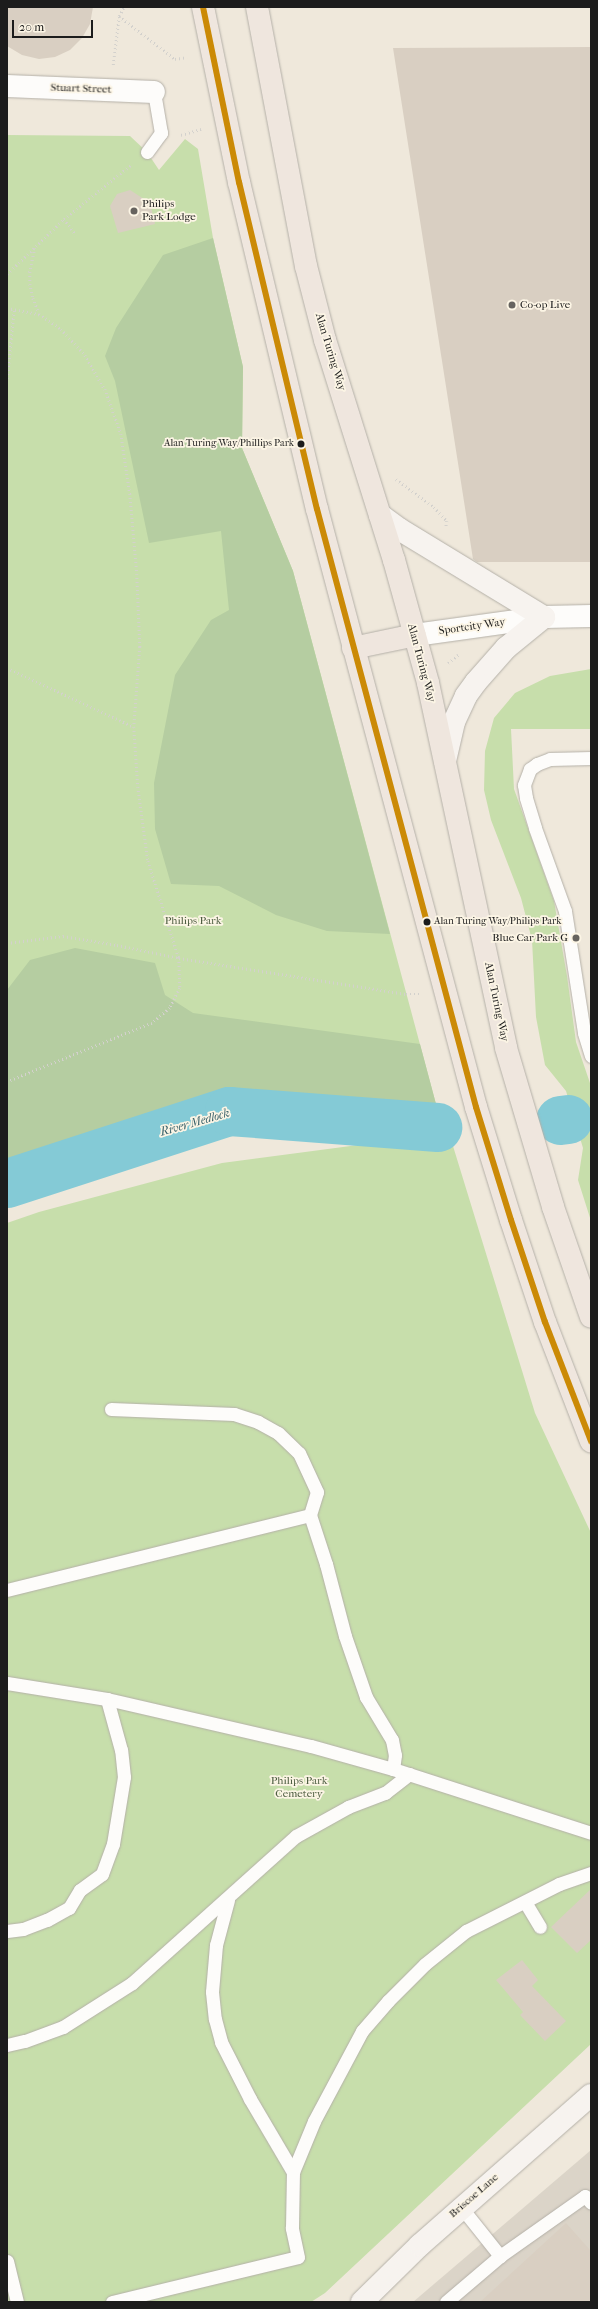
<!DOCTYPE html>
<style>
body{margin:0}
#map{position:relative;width:598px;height:2309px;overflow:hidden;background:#efe8db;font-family:"IM FELL French Canon",serif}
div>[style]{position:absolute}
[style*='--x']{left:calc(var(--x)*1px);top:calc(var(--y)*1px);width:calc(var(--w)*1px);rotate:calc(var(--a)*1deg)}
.industrial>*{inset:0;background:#dbd4c8}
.green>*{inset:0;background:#c7deab}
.forest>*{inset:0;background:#b5cda1}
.river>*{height:49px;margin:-24.5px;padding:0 24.5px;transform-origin:24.5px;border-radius:24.5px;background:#84cad6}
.building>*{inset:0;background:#d9cfc2}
.path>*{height:2.5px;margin-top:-1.25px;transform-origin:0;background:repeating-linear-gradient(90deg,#d3d1cd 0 1px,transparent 0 4px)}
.roads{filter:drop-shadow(0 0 1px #b4b0a8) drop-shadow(0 0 1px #b4b0a8)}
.lane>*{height:13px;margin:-6.5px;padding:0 6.5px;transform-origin:6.5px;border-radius:6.5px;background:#fdfcfa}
.street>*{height:22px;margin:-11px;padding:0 11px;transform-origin:11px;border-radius:11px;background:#fdfcfa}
.secondary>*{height:22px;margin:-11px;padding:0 11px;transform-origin:11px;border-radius:11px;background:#f7f3ef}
.highway>*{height:22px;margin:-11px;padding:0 11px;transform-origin:11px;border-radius:11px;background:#efe6de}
.bus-1>*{height:6px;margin:-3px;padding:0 3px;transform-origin:3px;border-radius:3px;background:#cb8a06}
.dots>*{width:11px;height:11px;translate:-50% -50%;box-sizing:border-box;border:2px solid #fcf5e5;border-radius:50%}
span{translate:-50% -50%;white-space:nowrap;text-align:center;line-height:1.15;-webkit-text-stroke:3.5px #fcf5e5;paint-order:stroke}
.bus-label{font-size:10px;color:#1c1c1c}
.right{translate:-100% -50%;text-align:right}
.left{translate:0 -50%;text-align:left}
.street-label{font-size:11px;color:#1c1c1c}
.poi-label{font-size:11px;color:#1c1c1c}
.park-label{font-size:11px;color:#4d5d40}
.water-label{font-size:12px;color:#335c66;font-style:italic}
.frame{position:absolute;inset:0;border:8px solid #1c1c1c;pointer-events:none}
.scale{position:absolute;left:12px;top:20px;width:81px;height:18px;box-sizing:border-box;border:2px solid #1c1c1c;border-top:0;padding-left:5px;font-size:12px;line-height:14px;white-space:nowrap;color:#1c1c1c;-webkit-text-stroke:3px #fcf5e5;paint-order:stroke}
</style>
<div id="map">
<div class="industrial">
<i style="clip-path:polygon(591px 2150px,591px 2302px,413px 2302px)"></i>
</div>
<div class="green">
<i style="clip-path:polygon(7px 135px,130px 136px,147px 152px,159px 170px,185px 139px,198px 149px,213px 238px,243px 367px,242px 448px,293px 571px,440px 1119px,228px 1105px,7px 1178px)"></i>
<i style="clip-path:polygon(591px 669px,591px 729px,511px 729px,514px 789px,554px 901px,567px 976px,576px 1042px,591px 1086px,591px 1221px,578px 1180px,583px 1148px,566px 1091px,545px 1065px,536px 1017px,532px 940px,521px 898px,491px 820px,484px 790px,485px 751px,494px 718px,515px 693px,550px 676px)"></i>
<i style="clip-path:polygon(449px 1133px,535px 1413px,591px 1533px,591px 2044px,325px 2293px,311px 2302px,7px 2302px,7px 1223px,39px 1212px,222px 1163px)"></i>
</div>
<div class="forest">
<i style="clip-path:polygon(213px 238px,243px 367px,242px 448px,293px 571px,390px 934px,327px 931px,276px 915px,219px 886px,171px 884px,155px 829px,154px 783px,175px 675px,211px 620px,229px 610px,221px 531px,149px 543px,115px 381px,105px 356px,116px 328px,163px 255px)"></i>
<i style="clip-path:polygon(75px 948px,155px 963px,165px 995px,193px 1013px,420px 1044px,440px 1119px,228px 1105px,7px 1178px,7px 990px,30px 960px)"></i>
</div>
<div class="river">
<i style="--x:560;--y:1120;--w:8;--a:-7"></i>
<i style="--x:7;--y:1183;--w:233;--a:-18"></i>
<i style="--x:229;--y:1111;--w:209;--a:4.4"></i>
</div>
<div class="building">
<i style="clip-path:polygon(7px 7px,93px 7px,90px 24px,82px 38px,70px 50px,55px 57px,39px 59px,22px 55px,7px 46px)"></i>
<i style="clip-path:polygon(591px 47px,591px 562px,477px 562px,473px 559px,393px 48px)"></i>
<i style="clip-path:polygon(130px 190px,150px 203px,155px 224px,118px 233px,110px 206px,117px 194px)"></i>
<i style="clip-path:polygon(591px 1889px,591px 1940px,577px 1953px,551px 1927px)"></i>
<i style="clip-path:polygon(522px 1960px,538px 1980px,532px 1986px,566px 2021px,545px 2041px,520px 2015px,523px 2012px,496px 1980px)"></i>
<i style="clip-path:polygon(566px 2223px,591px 2251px,591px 2302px,480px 2302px)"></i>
</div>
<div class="path">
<i style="--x:119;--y:16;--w:71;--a:37.5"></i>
<i style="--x:175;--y:59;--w:12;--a:-9"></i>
<i style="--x:113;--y:65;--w:49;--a:-83"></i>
<i style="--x:119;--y:16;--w:10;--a:-61"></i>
<i style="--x:181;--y:135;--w:21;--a:-17"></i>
<i style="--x:64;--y:219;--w:20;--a:53"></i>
<i style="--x:35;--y:248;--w:25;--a:102"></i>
<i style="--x:30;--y:272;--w:12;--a:90"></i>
<i style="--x:30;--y:284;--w:14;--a:78"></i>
<i style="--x:33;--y:298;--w:16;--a:68"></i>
<i style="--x:7;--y:274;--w:79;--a:-44"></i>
<i style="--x:64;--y:219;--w:87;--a:-39"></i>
<i style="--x:7;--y:308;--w:33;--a:11"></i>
<i style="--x:39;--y:314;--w:27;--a:34"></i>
<i style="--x:61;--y:329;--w:35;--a:47"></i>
<i style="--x:85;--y:355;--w:39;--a:60"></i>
<i style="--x:105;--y:389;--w:48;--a:70.4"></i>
<i style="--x:121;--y:434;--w:61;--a:81.5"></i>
<i style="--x:130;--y:494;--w:80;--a:85"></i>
<i style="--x:137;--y:574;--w:73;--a:87.6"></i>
<i style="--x:140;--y:647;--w:80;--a:94.3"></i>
<i style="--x:134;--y:727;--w:60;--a:86.2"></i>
<i style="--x:138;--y:787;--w:75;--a:82.3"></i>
<i style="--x:148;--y:861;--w:102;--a:72.3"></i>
<i style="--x:179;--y:958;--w:30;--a:88"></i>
<i style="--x:180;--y:988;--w:22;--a:117"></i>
<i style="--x:170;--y:1008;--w:23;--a:140"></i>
<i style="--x:152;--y:1023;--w:157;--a:157.9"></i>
<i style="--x:7;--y:379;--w:70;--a:-84.3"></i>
<i style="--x:396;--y:479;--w:47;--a:36.4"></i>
<i style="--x:434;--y:507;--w:19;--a:47"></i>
<i style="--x:447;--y:521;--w:6;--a:99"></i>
<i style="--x:448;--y:663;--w:13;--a:-39"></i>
<i style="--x:7;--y:668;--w:140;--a:24.9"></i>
<i style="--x:7;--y:943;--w:56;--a:-7.1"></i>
<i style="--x:63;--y:936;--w:55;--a:9.5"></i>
<i style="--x:117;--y:945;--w:63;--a:11.8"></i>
<i style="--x:179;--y:958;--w:230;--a:9"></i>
<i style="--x:406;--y:994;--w:14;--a:0"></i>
</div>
<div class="roads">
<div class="lane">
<i style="--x:147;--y:152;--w:24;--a:-54"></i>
<i style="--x:161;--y:133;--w:42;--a:-99.7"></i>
<i style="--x:591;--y:758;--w:41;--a:178.6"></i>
<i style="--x:550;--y:759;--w:14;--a:159"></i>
<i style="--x:537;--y:764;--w:9;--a:144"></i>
<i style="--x:530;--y:769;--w:17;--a:111"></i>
<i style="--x:524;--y:785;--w:13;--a:81"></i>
<i style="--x:526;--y:798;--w:31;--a:73"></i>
<i style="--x:535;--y:828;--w:88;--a:70.1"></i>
<i style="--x:565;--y:911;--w:123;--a:81.1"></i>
<i style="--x:584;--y:1033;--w:24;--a:73"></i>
<i style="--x:111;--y:1409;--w:123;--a:2.3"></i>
<i style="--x:234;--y:1414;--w:25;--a:18"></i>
<i style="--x:258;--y:1422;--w:23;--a:29"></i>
<i style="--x:278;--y:1433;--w:29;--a:44"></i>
<i style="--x:299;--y:1453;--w:43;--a:65.2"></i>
<i style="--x:317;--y:1492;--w:24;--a:107"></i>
<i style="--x:310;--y:1515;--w:52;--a:71.9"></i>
<i style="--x:326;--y:1564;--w:74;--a:75.2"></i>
<i style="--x:345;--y:1636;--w:65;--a:71"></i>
<i style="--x:366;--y:1697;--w:50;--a:58.8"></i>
<i style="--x:392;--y:1740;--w:15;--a:79"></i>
<i style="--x:395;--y:1755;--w:14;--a:98"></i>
<i style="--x:7;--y:1590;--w:312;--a:-13.9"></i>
<i style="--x:7;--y:1683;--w:101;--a:9.1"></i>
<i style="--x:107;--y:1699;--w:209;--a:13"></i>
<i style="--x:311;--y:1746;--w:85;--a:15.7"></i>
<i style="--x:393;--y:1769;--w:208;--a:17.9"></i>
<i style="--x:228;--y:1900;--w:47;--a:104.9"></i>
<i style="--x:216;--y:1945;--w:47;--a:94.9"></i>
<i style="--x:212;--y:1992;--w:27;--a:84"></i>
<i style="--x:215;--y:2019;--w:24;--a:75"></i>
<i style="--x:221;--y:2042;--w:64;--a:63"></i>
<i style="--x:250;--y:2099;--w:85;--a:59.5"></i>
<i style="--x:525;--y:1902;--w:29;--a:59"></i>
<i style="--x:7;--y:1931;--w:16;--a:-7"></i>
<i style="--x:23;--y:1929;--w:26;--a:-21"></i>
<i style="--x:47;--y:1920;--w:25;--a:-29"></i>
<i style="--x:69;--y:1908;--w:21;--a:-59"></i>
<i style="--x:80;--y:1890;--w:27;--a:-36"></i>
<i style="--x:102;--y:1874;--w:32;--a:-70"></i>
<i style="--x:113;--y:1844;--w:68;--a:-80.7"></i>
<i style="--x:124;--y:1777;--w:27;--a:-96"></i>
<i style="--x:121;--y:1750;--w:53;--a:-105.4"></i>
<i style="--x:7;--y:2045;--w:18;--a:-13"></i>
<i style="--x:25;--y:2041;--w:40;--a:-20.2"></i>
<i style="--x:63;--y:2027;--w:82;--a:-32.5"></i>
<i style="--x:132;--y:1983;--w:220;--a:-41.9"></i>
<i style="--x:296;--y:1836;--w:60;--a:-29.1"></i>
<i style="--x:348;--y:1807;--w:40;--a:-21"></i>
<i style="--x:385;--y:1793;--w:31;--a:-38"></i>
<i style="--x:461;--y:2207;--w:63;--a:51.5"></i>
<i style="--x:7;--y:2261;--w:42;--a:76.3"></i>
<i style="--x:112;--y:2302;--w:191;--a:-13.6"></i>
<i style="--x:298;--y:2257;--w:30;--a:-102"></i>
<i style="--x:292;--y:2228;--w:56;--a:-89"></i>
<i style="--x:293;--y:2172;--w:55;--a:-67.6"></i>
<i style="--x:314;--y:2121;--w:102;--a:-61.9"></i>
<i style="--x:362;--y:2031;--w:40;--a:-49"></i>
<i style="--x:388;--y:2001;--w:52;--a:-45"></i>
<i style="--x:425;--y:1964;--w:53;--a:-38.8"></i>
<i style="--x:466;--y:1931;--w:104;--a:-26.8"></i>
<i style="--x:559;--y:1884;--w:34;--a:-19"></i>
<i style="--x:446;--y:2302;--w:71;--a:-40.4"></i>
<i style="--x:500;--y:2256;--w:104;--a:-35.2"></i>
<i style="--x:585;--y:2196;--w:9;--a:49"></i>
</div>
<div class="street">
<i style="--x:7;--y:86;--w:147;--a:2.3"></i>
<i style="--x:415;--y:635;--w:130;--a:-7.9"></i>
<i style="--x:544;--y:617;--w:47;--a:-1.2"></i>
</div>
<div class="secondary">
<i style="--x:380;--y:515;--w:24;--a:36"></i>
<i style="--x:399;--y:529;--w:170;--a:31.3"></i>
<i style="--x:544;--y:617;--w:49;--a:140.8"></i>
<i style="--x:506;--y:648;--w:45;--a:131.4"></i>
<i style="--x:476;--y:682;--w:17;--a:126"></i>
<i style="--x:466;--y:696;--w:29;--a:115"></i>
<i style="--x:454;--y:722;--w:40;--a:103"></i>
<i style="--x:362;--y:2302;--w:81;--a:-44.5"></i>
<i style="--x:420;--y:2245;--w:227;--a:-41.3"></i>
</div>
<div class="highway">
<i style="--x:203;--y:7;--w:179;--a:78.4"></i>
<i style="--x:239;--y:182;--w:336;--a:76.6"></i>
<i style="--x:317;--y:509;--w:619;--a:75.11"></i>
<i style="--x:476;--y:1107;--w:118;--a:72.8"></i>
<i style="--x:511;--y:1220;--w:108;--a:71.6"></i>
<i style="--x:545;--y:1322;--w:128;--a:68.9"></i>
<i style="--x:257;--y:7;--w:264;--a:79.3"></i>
<i style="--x:306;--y:266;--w:76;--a:75.6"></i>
<i style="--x:325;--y:340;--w:231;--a:72.6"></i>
<i style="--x:394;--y:560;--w:128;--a:74.5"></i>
<i style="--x:428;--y:683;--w:373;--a:77.9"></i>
<i style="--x:506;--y:1048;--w:166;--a:73.5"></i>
<i style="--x:553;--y:1207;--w:116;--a:70.9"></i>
<i style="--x:353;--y:648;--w:63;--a:-11.8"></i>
</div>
</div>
<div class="bus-1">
<i style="--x:203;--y:7;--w:179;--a:78.4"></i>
<i style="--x:239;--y:182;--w:336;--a:76.6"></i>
<i style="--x:317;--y:509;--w:619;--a:75.11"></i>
<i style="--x:476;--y:1107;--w:118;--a:72.8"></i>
<i style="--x:511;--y:1220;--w:108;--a:71.6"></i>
<i style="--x:545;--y:1322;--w:128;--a:68.9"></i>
</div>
<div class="dots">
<i style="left:134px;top:211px;background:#66635f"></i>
<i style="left:512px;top:305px;background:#66635f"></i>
<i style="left:301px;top:444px;background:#1c1c1c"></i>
<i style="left:427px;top:922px;background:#1c1c1c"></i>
<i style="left:576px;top:938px;background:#66635f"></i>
</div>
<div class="bus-label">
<span class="right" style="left:294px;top:444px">Alan Turing Way/Phillips Park</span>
<span class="left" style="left:434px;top:922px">Alan Turing Way/Philips Park</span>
</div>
<div class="street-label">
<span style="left:81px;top:89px;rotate:2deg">Stuart Street</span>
<span style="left:330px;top:352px;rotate:73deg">Alan Turing Way</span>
<span style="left:472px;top:627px;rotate:-8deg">Sportcity Way</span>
<span style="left:421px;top:663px;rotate:75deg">Alan Turing Way</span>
<span style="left:496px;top:1002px;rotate:78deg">Alan Turing Way</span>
<span style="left:474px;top:2196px;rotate:-41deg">Briscoe Lane</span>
</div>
<div class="poi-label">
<span class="left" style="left:142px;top:211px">Philips<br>Park Lodge</span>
<span class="left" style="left:520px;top:305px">Co-op Live</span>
<span class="right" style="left:568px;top:938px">Blue Car Park G</span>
</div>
<div class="park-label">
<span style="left:193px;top:921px">Philips Park</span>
<span style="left:299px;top:1788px">Philips Park<br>Cemetery</span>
</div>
<div class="water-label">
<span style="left:195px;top:1123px;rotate:-16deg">River Medlock</span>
</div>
<div class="frame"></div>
<div class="scale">20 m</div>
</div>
